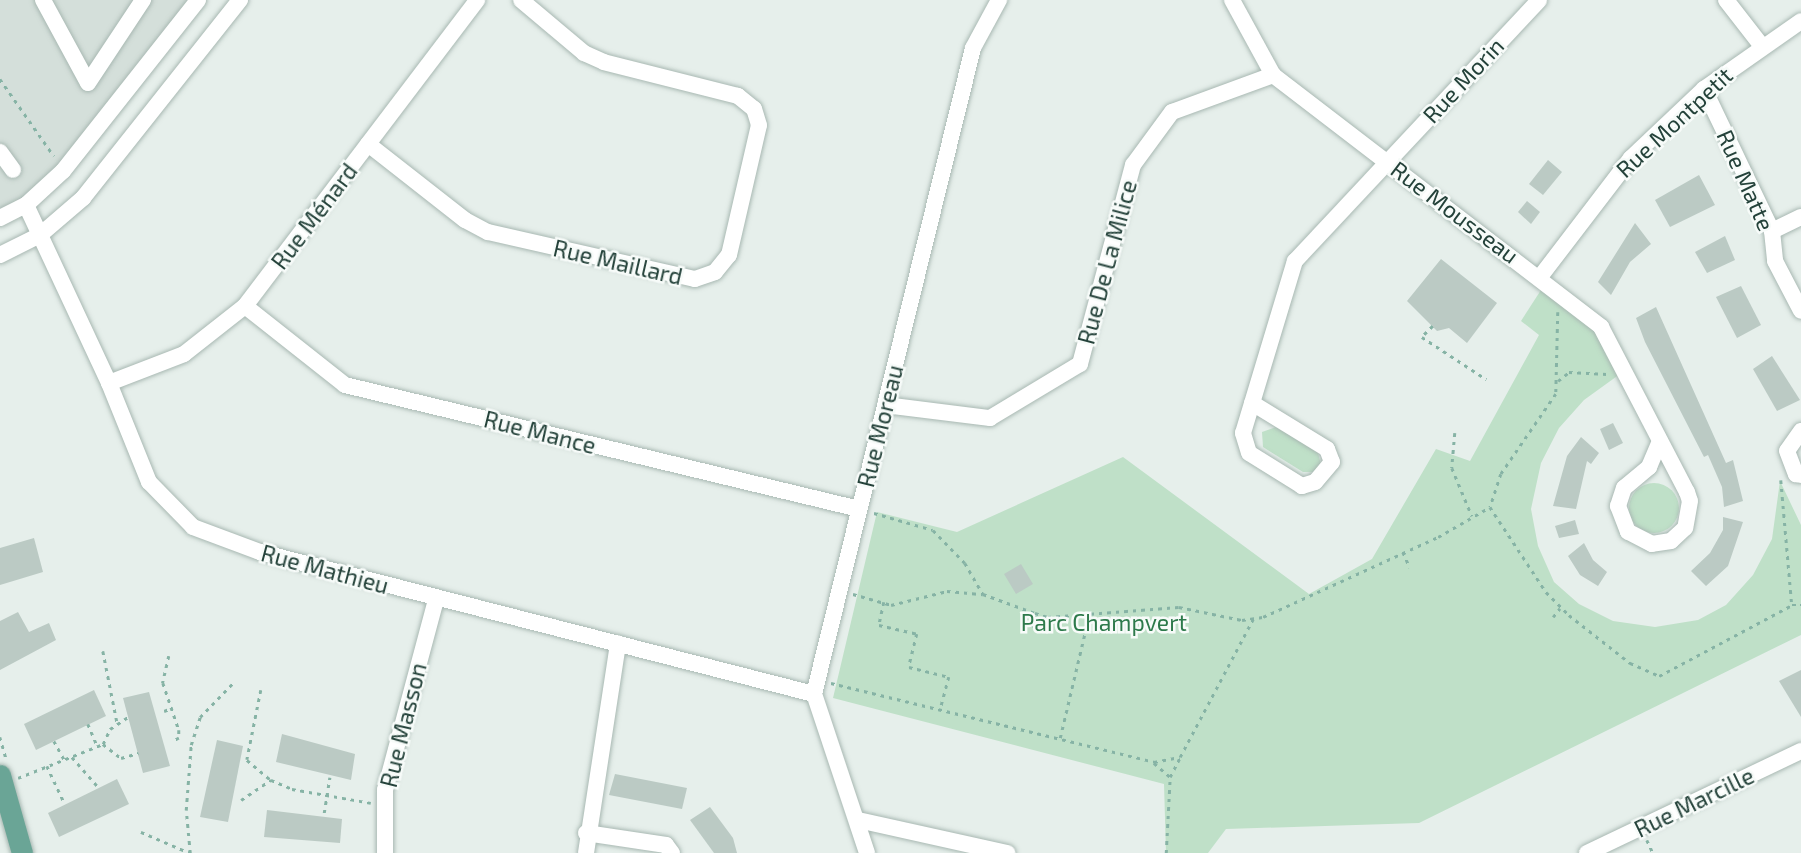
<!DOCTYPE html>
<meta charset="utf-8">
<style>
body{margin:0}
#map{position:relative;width:1801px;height:853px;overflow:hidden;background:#e6efeb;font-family:"Exo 2",sans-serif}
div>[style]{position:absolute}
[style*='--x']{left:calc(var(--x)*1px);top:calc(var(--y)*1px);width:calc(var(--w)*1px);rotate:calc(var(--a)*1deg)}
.built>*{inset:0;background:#d4dfda}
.green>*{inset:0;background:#bfe0c8}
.round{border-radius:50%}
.building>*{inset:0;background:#bbcac4}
.path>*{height:2.5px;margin-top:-1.25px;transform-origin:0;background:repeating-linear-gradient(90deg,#86b3a5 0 3.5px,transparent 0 8.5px)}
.roads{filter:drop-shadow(0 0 2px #a8b8b2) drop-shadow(0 0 2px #a8b8b2)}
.minor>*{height:16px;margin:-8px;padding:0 8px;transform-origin:8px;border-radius:8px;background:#fff}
.major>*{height:21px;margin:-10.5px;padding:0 10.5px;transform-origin:10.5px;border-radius:10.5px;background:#6aa596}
span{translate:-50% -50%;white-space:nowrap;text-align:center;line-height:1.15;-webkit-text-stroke:5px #f7fbf9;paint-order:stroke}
.street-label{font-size:23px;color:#24423a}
.park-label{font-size:23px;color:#2d7a4b}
</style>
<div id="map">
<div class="built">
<i style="clip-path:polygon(0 0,198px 0,63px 171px,0 218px)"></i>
</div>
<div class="green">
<i style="clip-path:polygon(1541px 290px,1598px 331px,1620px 374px,1584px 400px,1559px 428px,1541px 463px,1531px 509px,1538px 546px,1554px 582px,1579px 604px,1613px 621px,1655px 627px,1698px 620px,1726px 605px,1753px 575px,1772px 539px,1780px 481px,1801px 525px,1801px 635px,1419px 823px,1226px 829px,1208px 853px,1166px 853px,1164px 784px,833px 698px,877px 512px,957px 532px,1123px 457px,1309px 594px,1372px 559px,1436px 449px,1470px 461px,1539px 335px,1521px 321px)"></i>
<i style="clip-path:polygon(1276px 427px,1318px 453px,1321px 465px,1315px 472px,1303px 472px,1263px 447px,1262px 432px)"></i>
<i class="round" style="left:1629px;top:483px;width:50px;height:50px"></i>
</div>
<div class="building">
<i style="clip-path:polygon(1548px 160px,1562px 172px,1543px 195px,1529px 184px)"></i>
<i style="clip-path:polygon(1699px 175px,1715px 205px,1670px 227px,1655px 200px)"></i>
<i style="clip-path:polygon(1527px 201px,1540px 212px,1531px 224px,1518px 212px)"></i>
<i style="clip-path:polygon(1635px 223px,1651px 244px,1630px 262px,1611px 295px,1598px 282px)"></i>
<i style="clip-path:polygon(1725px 236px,1735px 260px,1707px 273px,1695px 252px)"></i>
<i style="clip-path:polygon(1441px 259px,1497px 303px,1467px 343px,1449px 328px,1437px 331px,1407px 301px)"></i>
<i style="clip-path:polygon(1741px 286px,1761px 325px,1737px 338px,1716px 297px)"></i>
<i style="clip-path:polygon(1656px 307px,1726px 463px,1733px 460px,1743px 501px,1724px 507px,1722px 487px,1708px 455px,1704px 457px,1645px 342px,1636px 318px)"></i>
<i style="clip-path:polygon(1772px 356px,1800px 400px,1777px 411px,1753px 369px)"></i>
<i style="clip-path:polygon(1613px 423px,1623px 443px,1609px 450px,1600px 429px)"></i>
<i style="clip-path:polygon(1581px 437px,1599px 453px,1591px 464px,1587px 461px,1576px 509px,1553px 506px,1567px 456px)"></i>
<i style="clip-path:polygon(1723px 517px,1743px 522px,1728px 566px,1706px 586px,1691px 571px,1710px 553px,1723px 530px)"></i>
<i style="clip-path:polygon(1575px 520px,1579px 534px,1559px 538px,1555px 526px)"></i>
<i style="clip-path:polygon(34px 538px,43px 572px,0 585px,0 548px)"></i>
<i style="clip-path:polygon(1584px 543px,1593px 560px,1607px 572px,1598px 586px,1580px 575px,1568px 556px)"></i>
<i style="clip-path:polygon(1021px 564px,1033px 584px,1016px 594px,1004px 574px)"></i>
<i style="clip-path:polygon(18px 612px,29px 632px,49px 623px,56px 640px,0 670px,0 621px)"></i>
<i style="clip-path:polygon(1801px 670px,1801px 717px,1779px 681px)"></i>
<i style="clip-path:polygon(94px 690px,106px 716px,36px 750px,24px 724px)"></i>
<i style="clip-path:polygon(149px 692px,170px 766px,143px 773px,123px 698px)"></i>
<i style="clip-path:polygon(282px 734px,355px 754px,351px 780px,276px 762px)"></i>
<i style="clip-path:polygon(217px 740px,243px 746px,228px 822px,200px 817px)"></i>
<i style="clip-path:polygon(615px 774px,687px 788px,682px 809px,609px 795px)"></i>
<i style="clip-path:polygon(117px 779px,129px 804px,59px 837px,48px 813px)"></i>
<i style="clip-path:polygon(710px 807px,733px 838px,737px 853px,714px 853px,690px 820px)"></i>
<i style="clip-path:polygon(267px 810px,342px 819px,340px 843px,264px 837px)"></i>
</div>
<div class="path">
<i style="--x:0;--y:79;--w:94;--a:55"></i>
<i style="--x:1558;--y:312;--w:82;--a:91.4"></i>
<i style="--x:1556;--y:394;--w:97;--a:124.5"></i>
<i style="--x:1501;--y:474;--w:35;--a:108"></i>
<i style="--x:1490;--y:507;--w:102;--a:56.6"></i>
<i style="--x:1546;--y:592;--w:33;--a:45"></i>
<i style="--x:1569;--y:615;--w:78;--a:38.2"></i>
<i style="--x:1630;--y:663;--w:32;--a:24"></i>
<i style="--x:1659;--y:676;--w:151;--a:-28.1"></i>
<i style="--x:1792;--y:605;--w:9;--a:0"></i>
<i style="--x:1433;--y:326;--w:16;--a:135"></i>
<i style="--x:1422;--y:337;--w:77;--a:33.3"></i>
<i style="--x:1558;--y:381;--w:14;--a:-39"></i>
<i style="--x:1569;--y:372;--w:38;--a:3"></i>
<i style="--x:1455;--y:433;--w:35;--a:95"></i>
<i style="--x:1452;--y:468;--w:52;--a:67.4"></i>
<i style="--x:1781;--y:480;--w:125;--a:85"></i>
<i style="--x:874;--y:513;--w:61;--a:16.1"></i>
<i style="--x:933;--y:530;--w:46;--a:45.9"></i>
<i style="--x:965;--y:563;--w:36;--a:60"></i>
<i style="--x:983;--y:594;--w:55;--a:20.1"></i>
<i style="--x:1035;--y:613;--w:14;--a:17"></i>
<i style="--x:1048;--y:617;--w:131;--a:-4.4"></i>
<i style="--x:1179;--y:607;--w:64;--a:11.7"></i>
<i style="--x:1242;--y:620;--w:21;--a:-8"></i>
<i style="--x:1263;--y:617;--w:192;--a:-24.6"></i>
<i style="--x:1438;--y:537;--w:60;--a:-30"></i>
<i style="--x:1403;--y:552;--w:17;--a:66"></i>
<i style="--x:853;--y:594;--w:40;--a:16"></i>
<i style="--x:891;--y:605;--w:58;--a:-14"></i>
<i style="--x:947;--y:591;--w:36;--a:5"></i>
<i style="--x:884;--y:602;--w:24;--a:102"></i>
<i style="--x:879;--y:625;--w:39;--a:13"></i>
<i style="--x:917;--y:634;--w:34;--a:104"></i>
<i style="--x:909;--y:667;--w:41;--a:14"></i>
<i style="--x:949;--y:677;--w:34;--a:105"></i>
<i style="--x:1553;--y:617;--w:11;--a:-52"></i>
<i style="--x:1031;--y:627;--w:14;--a:-73"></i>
<i style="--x:103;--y:651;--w:72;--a:78.8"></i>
<i style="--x:169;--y:656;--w:28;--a:103"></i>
<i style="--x:163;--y:683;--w:50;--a:71.2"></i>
<i style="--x:179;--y:730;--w:8;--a:90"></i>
<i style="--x:179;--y:738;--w:8;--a:150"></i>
<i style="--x:831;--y:683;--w:333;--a:13.7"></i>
<i style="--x:1154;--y:762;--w:26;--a:-11"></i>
<i style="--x:1180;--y:757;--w:156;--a:-62.1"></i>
<i style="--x:261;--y:690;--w:71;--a:101.3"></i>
<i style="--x:247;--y:760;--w:31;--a:40"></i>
<i style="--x:271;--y:780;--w:23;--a:23"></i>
<i style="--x:292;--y:789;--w:80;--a:10"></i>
<i style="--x:164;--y:711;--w:9;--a:-21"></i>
<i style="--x:88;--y:724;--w:23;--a:67"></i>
<i style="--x:0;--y:737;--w:22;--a:74"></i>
<i style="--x:1060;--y:738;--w:130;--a:-76.7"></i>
<i style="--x:54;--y:741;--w:21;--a:61"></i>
<i style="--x:103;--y:744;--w:23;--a:38"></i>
<i style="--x:121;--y:758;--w:18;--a:-16"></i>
<i style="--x:72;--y:757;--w:41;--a:48.9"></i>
<i style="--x:1154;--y:763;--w:21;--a:41"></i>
<i style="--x:47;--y:766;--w:42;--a:64.7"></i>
<i style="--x:18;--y:778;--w:92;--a:-21.8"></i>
<i style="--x:103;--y:744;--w:17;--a:-65"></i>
<i style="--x:110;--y:729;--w:22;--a:-34"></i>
<i style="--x:241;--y:800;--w:36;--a:-34"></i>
<i style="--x:324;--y:813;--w:36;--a:-81"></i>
<i style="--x:141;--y:832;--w:53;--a:23.2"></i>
<i style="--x:190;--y:853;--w:43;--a:-95.3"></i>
<i style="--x:186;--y:810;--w:65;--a:-85.6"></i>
<i style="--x:191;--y:745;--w:29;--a:-72"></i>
<i style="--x:200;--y:717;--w:47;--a:-45.9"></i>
<i style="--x:1647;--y:840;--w:14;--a:65"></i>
<i style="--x:1166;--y:853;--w:76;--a:-87"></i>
<i style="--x:1170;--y:777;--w:22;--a:-63"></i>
</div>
<div class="roads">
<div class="minor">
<i style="--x:43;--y:0;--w:94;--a:61.5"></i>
<i style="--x:88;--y:83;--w:100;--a:-56.5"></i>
<i style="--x:1232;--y:0;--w:85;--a:61.3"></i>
<i style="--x:1273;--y:75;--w:414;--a:37.5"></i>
<i style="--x:1601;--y:327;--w:186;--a:62.5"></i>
<i style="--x:1687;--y:492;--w:9;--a:72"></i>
<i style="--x:1690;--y:501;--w:27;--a:100"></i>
<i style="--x:1685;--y:528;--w:19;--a:137"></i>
<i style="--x:1671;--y:541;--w:19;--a:171"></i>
<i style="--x:1652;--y:544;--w:27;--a:-153"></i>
<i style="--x:1628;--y:532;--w:28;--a:-111"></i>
<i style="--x:1618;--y:506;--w:19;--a:-72"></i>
<i style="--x:1624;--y:488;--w:33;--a:-40"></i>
<i style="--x:1649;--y:467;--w:28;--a:-67"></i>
<i style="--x:1726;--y:0;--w:57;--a:52.1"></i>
<i style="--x:1704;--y:89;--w:157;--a:64.4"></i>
<i style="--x:1772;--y:231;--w:30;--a:84"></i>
<i style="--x:1775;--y:261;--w:56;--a:62.5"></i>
<i style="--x:368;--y:144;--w:123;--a:38.1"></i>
<i style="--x:465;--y:220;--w:26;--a:28"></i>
<i style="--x:488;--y:232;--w:212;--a:12.8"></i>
<i style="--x:695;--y:279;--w:21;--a:-19"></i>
<i style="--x:715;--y:272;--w:22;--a:-51"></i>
<i style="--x:729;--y:255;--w:133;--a:-77"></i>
<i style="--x:759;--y:125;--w:17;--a:-107"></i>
<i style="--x:754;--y:109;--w:21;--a:-141"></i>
<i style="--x:738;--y:96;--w:138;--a:-165.8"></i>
<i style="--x:604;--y:62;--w:22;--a:-156"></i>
<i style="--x:584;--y:53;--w:82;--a:-139.9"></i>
<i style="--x:0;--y:152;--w:22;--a:54"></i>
<i style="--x:26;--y:205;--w:196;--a:65"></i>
<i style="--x:109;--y:383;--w:107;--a:68"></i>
<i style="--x:149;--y:482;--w:63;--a:45.6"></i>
<i style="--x:193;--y:527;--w:72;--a:20.5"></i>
<i style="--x:260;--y:552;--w:572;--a:14.38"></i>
<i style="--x:0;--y:218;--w:29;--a:-27"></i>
<i style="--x:26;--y:205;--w:50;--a:-42.6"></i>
<i style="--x:63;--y:171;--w:218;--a:-51.7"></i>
<i style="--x:1772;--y:231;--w:32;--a:-26"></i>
<i style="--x:0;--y:255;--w:45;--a:-26.6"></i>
<i style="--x:40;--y:235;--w:57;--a:-40.7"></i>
<i style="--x:83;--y:198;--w:253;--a:-51.6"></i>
<i style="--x:1540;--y:277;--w:150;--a:-52.6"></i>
<i style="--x:1631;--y:158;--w:100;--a:-43.4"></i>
<i style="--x:1704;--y:89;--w:118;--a:-35"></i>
<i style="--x:245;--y:306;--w:127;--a:38.3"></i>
<i style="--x:345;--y:385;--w:529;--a:13.56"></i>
<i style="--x:109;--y:383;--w:80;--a:-21.1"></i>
<i style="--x:184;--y:354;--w:78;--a:-38.2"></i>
<i style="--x:245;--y:306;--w:384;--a:-52.8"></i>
<i style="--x:1252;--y:403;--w:88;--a:31.5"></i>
<i style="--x:1327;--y:449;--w:14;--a:69"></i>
<i style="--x:1332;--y:462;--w:26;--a:130"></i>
<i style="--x:1315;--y:482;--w:14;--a:163"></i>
<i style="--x:1302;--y:486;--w:62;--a:-148.1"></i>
<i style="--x:1249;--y:453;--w:21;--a:-107"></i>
<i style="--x:1243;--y:433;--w:180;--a:-73.2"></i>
<i style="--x:1295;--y:261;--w:357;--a:-46.9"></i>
<i style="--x:885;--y:405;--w:106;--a:7.1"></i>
<i style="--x:990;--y:418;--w:105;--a:-31"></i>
<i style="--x:1080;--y:364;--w:206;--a:-75.1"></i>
<i style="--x:1133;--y:165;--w:66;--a:-53.7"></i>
<i style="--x:1172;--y:112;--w:108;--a:-20.1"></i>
<i style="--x:1801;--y:431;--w:24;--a:125"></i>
<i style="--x:1787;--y:451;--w:25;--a:69"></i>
<i style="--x:1796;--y:474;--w:5;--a:11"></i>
<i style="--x:858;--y:820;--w:153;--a:12.5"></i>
<i style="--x:586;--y:833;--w:81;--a:8.5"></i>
<i style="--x:666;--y:845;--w:10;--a:53"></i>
<i style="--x:385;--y:853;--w:63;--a:-90"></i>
<i style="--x:385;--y:790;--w:197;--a:-75"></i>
<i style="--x:586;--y:853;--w:212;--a:-81.3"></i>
<i style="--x:867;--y:853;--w:168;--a:-108.4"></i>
<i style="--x:814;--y:694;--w:665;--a:-76.17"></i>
<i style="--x:973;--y:48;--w:55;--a:-61.6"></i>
<i style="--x:1587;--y:853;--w:237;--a:-25.5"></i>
</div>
<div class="major">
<i style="--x:0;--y:775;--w:81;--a:74.2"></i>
</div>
</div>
<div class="street-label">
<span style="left:1463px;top:80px;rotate:-47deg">Rue Morin</span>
<span style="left:1674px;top:122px;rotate:-43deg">Rue Montpetit</span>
<span style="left:1746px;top:180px;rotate:66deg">Rue Matte</span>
<span style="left:1455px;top:212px;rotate:37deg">Rue Mousseau</span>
<span style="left:314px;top:216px;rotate:-53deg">Rue Ménard</span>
<span style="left:618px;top:262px;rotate:13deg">Rue Maillard</span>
<span style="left:1107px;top:262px;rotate:-75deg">Rue De La Milice</span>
<span style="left:880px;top:426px;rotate:-76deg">Rue Moreau</span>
<span style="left:540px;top:432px;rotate:14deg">Rue Mance</span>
<span style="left:325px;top:569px;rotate:15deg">Rue Mathieu</span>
<span style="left:403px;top:725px;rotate:-76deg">Rue Masson</span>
<span style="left:1694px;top:802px;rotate:-26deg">Rue Marcille</span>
</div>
<div class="park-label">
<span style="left:1104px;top:622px">Parc Champvert</span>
</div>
</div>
